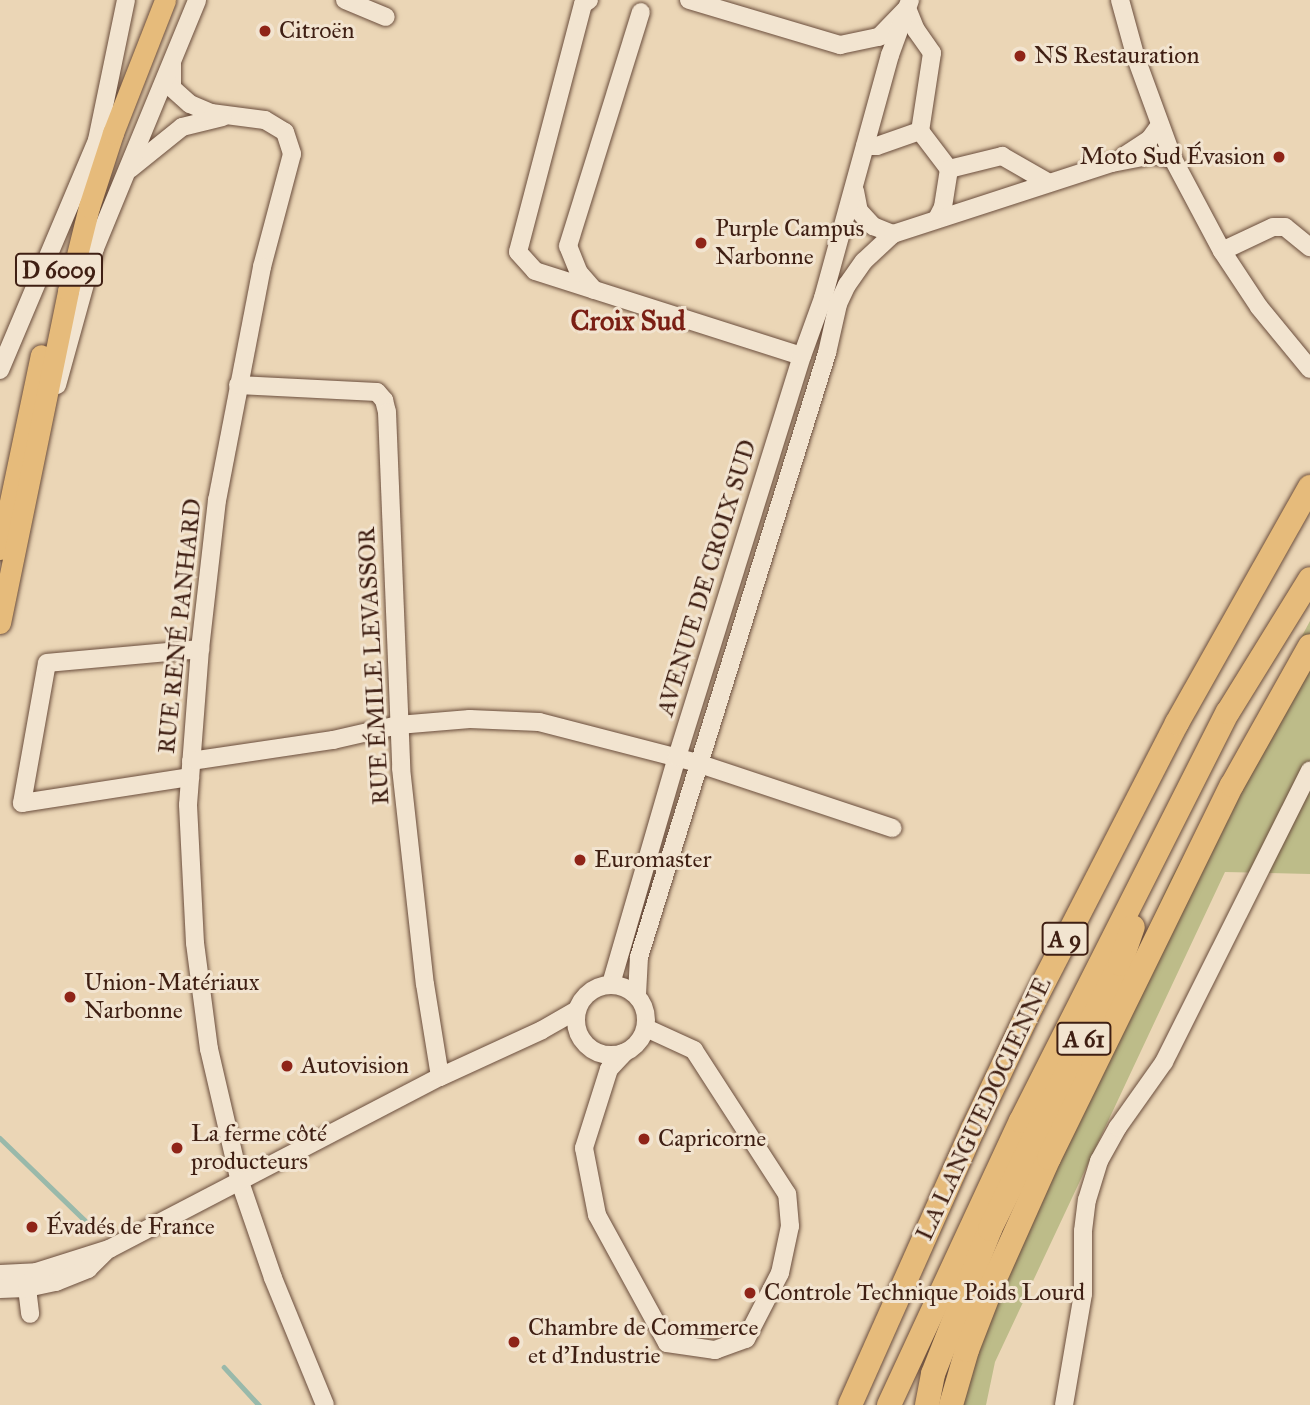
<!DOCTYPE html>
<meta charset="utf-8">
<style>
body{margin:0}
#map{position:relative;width:1310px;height:1405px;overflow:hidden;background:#ebd6b6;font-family:"IM FELL Great Primer",serif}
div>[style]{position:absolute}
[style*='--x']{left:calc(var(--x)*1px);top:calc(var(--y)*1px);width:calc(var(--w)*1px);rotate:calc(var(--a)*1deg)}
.green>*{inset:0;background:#bdbc89}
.stream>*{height:4.5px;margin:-2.25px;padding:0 2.25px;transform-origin:2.25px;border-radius:2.25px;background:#99b9aa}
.roads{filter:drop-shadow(0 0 2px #6a4d3c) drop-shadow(0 0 2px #6a4d3c)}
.minor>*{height:18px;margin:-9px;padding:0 9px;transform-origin:9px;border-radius:9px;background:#f2e4d0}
.minor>.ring{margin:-9px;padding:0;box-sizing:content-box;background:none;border:18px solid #f2e4d0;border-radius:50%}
.major>*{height:21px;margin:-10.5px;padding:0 10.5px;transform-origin:10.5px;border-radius:10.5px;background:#e6bb7b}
.highway>*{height:24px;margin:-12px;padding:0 12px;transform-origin:12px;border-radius:12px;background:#e6bb7b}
.dots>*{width:19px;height:19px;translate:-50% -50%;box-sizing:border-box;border:4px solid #f2e4d0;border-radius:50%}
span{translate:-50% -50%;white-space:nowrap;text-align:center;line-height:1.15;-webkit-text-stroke:6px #f2e4d0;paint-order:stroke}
.shield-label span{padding:2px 5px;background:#f2e4d0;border:2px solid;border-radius:5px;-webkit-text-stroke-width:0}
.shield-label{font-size:23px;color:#3f1f13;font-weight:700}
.poi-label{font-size:24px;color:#3f1f13}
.left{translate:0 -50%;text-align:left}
.right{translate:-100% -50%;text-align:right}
.street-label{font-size:24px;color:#3f1f13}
.quarter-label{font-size:28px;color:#7a1f14;font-weight:700}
</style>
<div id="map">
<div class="green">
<i style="clip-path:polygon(1310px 621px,1310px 874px,1225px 872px,995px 1362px,986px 1405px,940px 1405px,945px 1378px,963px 1328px,1171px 879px)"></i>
</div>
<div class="stream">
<i style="--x:0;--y:1138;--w:128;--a:44.1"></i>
<i style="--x:224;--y:1367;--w:52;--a:47.4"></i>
</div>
<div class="roads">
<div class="minor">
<i style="--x:345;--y:0;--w:44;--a:22.5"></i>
<i style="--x:589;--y:0;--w:7;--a:146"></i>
<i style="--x:583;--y:4;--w:256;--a:104.7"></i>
<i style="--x:518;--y:252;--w:25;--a:48"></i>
<i style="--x:535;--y:271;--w:280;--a:17.7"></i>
<i style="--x:689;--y:0;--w:158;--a:16.6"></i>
<i style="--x:840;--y:45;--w:40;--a:-12"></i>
<i style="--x:879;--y:37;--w:40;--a:-46"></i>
<i style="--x:907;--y:8;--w:24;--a:68"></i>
<i style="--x:916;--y:30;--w:28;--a:55"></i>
<i style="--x:932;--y:53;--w:79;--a:98.7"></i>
<i style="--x:920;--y:131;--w:48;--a:52.7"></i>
<i style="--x:949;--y:169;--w:38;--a:99"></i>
<i style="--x:943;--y:207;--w:13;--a:117"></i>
<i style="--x:1120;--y:0;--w:60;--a:74.6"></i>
<i style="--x:1136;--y:58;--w:108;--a:69.9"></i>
<i style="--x:1173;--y:159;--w:104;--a:62"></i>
<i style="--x:1222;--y:251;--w:67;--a:56.5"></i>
<i style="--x:1259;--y:307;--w:80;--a:50.6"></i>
<i style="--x:172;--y:63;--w:25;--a:90"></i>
<i style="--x:172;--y:88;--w:24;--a:42"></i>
<i style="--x:190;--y:104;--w:23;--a:23"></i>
<i style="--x:211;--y:113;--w:54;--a:7.4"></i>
<i style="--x:265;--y:120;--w:23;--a:31"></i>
<i style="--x:285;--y:132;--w:23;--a:72"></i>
<i style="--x:292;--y:154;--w:117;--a:104.9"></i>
<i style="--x:262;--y:267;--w:237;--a:100.9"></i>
<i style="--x:217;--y:500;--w:150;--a:96.5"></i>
<i style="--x:200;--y:649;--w:156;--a:94.4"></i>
<i style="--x:188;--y:805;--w:138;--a:87.1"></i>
<i style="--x:195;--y:943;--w:107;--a:82.5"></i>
<i style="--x:209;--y:1049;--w:137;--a:76.9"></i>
<i style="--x:240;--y:1182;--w:102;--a:71"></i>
<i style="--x:273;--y:1278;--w:137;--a:67.7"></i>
<i style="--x:865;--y:146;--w:12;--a:0"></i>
<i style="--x:877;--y:146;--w:46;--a:-19.2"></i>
<i style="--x:1124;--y:156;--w:30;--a:-33"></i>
<i style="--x:1149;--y:140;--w:17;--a:-54"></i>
<i style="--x:130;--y:169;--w:67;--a:-38.9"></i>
<i style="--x:182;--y:127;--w:42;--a:-13.7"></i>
<i style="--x:949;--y:169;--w:55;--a:-13.8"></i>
<i style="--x:1002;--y:156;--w:54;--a:29.9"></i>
<i style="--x:855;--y:191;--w:20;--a:79"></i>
<i style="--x:859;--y:211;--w:21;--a:47"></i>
<i style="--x:873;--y:226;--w:22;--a:22"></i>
<i style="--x:1222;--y:251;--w:56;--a:-25.2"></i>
<i style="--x:1273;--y:227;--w:12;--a:0"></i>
<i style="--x:1285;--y:227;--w:32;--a:39"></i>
<i style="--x:594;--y:290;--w:23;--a:-131"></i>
<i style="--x:579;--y:273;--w:29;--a:-112"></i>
<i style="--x:568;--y:246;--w:245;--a:-72.7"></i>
<i style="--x:0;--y:370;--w:250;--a:-67.1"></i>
<i style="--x:97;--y:140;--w:143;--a:-78.3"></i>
<i style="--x:57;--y:385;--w:142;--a:-74.5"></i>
<i style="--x:95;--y:248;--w:268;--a:-67.6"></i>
<i style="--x:238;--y:385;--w:139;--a:2.9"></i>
<i style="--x:377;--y:392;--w:11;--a:49"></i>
<i style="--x:384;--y:400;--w:12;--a:76"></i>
<i style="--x:387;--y:412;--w:356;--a:87.7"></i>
<i style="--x:401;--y:768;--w:217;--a:83.7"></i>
<i style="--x:425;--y:984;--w:94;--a:80.8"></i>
<i style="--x:191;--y:761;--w:144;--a:-8.4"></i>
<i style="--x:333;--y:740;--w:67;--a:-13"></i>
<i style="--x:398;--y:725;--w:72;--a:-4.8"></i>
<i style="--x:470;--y:719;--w:69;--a:2.5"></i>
<i style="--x:539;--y:722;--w:163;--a:14.5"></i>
<i style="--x:697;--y:763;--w:206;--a:18.4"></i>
<i style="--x:190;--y:777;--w:170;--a:171.2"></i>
<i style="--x:22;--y:803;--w:142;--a:-79.9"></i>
<i style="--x:47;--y:663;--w:154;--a:-5.2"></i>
<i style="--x:611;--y:984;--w:236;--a:-73.8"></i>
<i style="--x:677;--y:757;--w:420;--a:-72.7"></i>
<i style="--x:802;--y:356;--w:62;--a:-70.1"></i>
<i style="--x:823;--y:298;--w:252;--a:-74.6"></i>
<i style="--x:890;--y:55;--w:59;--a:-70"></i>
<i class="ring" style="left:576px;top:985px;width:52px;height:52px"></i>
<i style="--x:637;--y:995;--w:38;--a:-87"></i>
<i style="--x:639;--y:957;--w:633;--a:-72.71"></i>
<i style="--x:827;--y:353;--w:50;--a:-77.3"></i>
<i style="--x:838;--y:304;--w:21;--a:-65"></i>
<i style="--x:847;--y:285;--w:29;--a:-55"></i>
<i style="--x:864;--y:261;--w:40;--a:-43"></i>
<i style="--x:893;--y:234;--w:230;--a:-18"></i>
<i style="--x:1112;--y:163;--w:42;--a:-11"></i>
<i style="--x:1153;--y:155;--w:20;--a:11"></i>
<i style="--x:624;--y:1053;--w:22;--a:133"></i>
<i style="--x:609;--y:1069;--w:83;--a:107.6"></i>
<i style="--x:584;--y:1148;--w:68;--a:79"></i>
<i style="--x:597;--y:1215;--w:146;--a:61.3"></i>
<i style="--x:667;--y:1343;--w:49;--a:8.3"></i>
<i style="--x:715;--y:1350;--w:33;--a:-20"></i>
<i style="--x:746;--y:1339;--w:74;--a:-62.7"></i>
<i style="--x:780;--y:1273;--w:48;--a:-78"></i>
<i style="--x:790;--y:1226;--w:32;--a:-95"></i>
<i style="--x:787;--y:1194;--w:171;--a:-122.9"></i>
<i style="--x:694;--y:1050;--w:53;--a:-155.4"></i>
<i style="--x:0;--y:1274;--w:36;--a:-3"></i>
<i style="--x:36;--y:1272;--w:77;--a:-17.5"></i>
<i style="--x:109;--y:1249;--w:373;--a:-27.5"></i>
<i style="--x:440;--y:1077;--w:112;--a:-24.7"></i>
<i style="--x:542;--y:1030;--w:40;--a:-29.7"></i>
<i style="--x:20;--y:1282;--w:9;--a:41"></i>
<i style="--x:27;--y:1288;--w:26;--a:83"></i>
<i style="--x:0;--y:1289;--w:27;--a:-2"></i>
<i style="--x:27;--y:1288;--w:30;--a:-12"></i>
<i style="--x:56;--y:1282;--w:35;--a:-22"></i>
<i style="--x:88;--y:1269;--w:24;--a:-45"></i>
<i style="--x:1064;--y:1405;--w:113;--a:-80.3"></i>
<i style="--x:1083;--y:1294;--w:63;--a:-90"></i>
<i style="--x:1083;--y:1231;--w:31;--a:-83"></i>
<i style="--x:1087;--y:1200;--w:41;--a:-72.9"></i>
<i style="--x:1099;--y:1161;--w:39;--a:-61"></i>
<i style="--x:1118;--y:1127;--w:80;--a:-54.7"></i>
<i style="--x:1164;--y:1062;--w:326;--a:-63.4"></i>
</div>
<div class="major">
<i style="--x:0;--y:549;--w:198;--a:-78.1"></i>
<i style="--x:0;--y:623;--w:339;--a:-78.4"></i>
<i style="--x:68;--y:291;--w:87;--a:-76"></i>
<i style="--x:89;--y:207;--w:78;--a:-72"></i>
<i style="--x:113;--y:133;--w:143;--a:-68.6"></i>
</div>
<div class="highway">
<i style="--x:850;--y:1405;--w:302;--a:-66"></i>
<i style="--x:973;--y:1129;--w:137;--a:-64.6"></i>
<i style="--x:1032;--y:1005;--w:317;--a:-62.8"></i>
<i style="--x:1177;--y:723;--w:271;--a:-60.6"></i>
<i style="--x:889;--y:1405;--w:313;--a:-65.1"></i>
<i style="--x:1021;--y:1121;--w:458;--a:-63.2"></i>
<i style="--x:1228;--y:712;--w:156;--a:-58.3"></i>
<i style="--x:927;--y:1405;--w:32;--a:-79"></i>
<i style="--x:933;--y:1374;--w:156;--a:-68.5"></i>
<i style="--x:990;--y:1229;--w:295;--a:-63.9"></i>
<i style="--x:1120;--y:964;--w:39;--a:-71"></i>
<i style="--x:951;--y:1405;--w:57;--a:-73.8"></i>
<i style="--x:967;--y:1350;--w:72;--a:-68.8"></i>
<i style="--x:993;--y:1283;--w:137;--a:-65.9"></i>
<i style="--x:1049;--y:1158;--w:415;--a:-63.9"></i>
<i style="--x:1232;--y:785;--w:159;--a:-60.7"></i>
</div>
</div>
<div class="dots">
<i style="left:265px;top:31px;background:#8f2418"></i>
<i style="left:1020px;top:56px;background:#8f2418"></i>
<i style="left:1279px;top:157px;background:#8f2418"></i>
<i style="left:701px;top:243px;background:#8f2418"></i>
<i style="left:580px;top:860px;background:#8f2418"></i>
<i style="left:70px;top:997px;background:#8f2418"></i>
<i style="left:287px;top:1066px;background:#8f2418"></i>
<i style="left:644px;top:1139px;background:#8f2418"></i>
<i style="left:177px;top:1148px;background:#8f2418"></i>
<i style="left:32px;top:1227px;background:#8f2418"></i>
<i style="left:750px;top:1293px;background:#8f2418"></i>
<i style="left:514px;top:1342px;background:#8f2418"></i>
</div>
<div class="shield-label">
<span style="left:59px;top:270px">D 6009</span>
<span style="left:1065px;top:939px">A 9</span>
<span style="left:1084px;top:1039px">A 61</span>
</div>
<div class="poi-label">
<span class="left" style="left:279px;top:31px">Citroën</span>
<span class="left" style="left:1034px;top:56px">NS Restauration</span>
<span class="right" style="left:1265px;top:157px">Moto Sud Évasion</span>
<span class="left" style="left:715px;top:243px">Purple Campus<br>Narbonne</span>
<span class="left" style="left:594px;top:860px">Euromaster</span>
<span class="left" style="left:84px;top:997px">Union-Matériaux<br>Narbonne</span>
<span class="left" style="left:301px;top:1066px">Autovision</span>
<span class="left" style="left:191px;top:1148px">La ferme côté<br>producteurs</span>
<span class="left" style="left:658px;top:1139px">Capricorne</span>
<span class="left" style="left:46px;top:1227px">Évadés de France</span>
<span class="left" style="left:764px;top:1293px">Controle Technique Poids Lourd</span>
<span class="left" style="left:528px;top:1342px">Chambre de Commerce<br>et d'Industrie</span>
</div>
<div class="street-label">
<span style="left:707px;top:578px;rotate:-73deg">AVENUE DE CROIX SUD</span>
<span style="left:180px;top:626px;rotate:-84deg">RUE RENÉ PANHARD</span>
<span style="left:374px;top:666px;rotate:-93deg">RUE ÉMILE LEVASSOR</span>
<span style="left:984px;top:1109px;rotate:-65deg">LA LANGUEDOCIENNE</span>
</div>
<div class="quarter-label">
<span style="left:628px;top:321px">Croix Sud</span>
</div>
</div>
